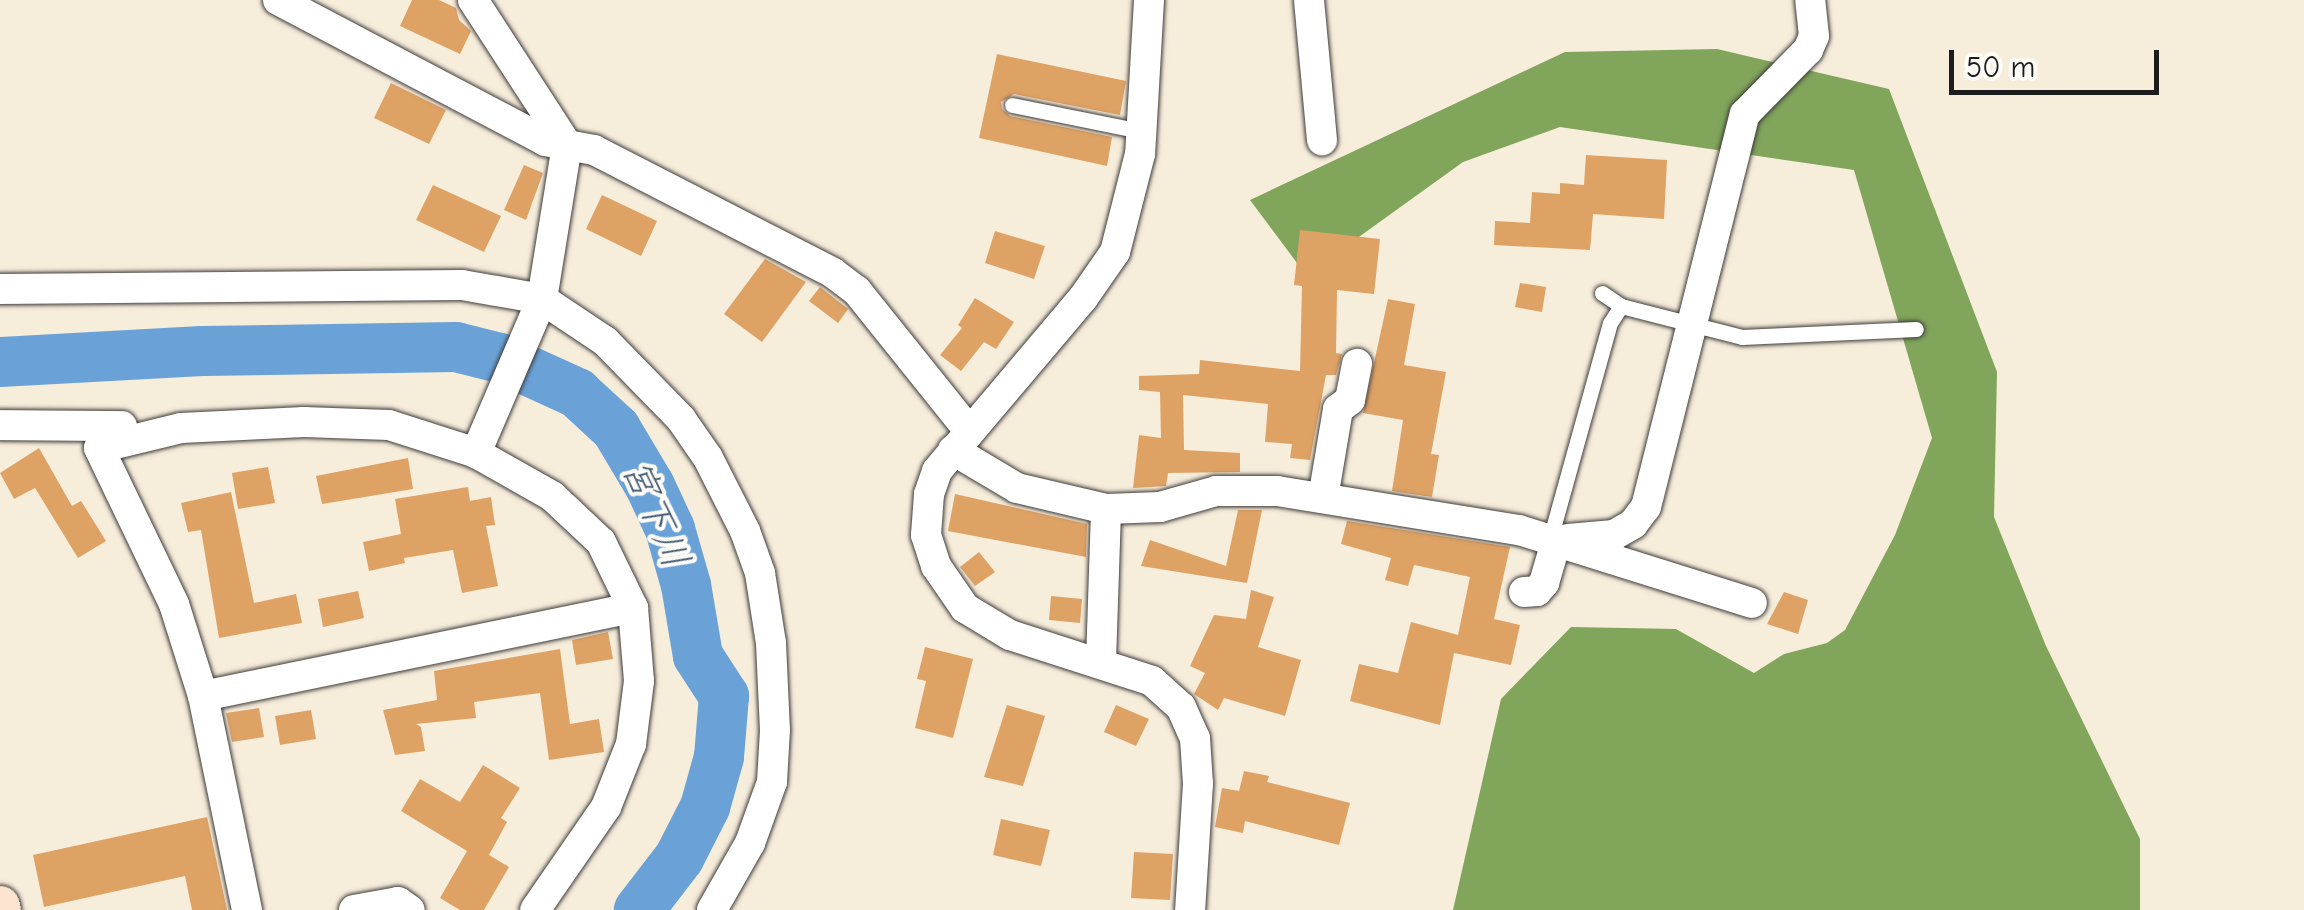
<!DOCTYPE html>
<meta charset="utf-8">
<style>
body{margin:0}
#map{position:relative;width:2304px;height:910px;overflow:hidden;background:#f7eddb;font-family:"Comic Neue","Klee One",sans-serif}
div>[style]{position:absolute}
[style*='--x']{left:calc(var(--x)*1px);top:calc(var(--y)*1px);width:calc(var(--w)*1px);rotate:calc(var(--a)*1deg)}
.forest>*{inset:0;background:#80a55b}
.river>*{height:50px;margin:-25px;padding:0 25px;transform-origin:25px;border-radius:25px;background:#6aa2d8}
.building>*{inset:0;background:#dfa265}
.roads{filter:drop-shadow(0 0 2px #3d3b39) drop-shadow(0 0 2px #3d3b39)}
.lane>*{height:15px;margin:-7.5px;padding:0 7.5px;transform-origin:7.5px;border-radius:7.5px;background:#fff}
.street>*{height:30px;margin:-15px;padding:0 15px;transform-origin:15px;border-radius:15px;background:#fff}
.secondary>*{height:40px;margin:-20px;padding:0 20px;transform-origin:20px;border-radius:20px;background:#fde4d1}
span{translate:-50% -50%;white-space:nowrap;text-align:center;line-height:1.15;-webkit-text-stroke:8px #fdfcf7;paint-order:stroke}
.water-label{font-size:38px;color:#3f5871;font-style:italic}
.scale{position:absolute;left:1949px;top:50px;width:210px;height:45px;box-sizing:border-box;border:5px solid #1c1c1c;border-top:0;padding-left:12px;font-size:30px;line-height:35px;white-space:nowrap;color:#1c1c1c;-webkit-text-stroke:8px #fdfcf7;paint-order:stroke}
</style>
<div id="map">
<div class="forest">
<i style="clip-path:polygon(1717px 49px,1889px 89px,1997px 372px,1994px 517px,2046px 646px,2140px 839px,2140px 910px,1453px 910px,1501px 699px,1571px 627px,1676px 629px,1754px 673px,1784px 654px,1827px 643px,1845px 630px,1895px 535px,1932px 438px,1854px 170px,1560px 127px,1463px 162px,1306px 275px,1250px 200px,1565px 52px)"></i>
</div>
<div class="river">
<i style="--x:0;--y:362;--w:202;--a:-3.1"></i>
<i style="--x:202;--y:351;--w:254;--a:-0.9"></i>
<i style="--x:456;--y:347;--w:45;--a:14"></i>
<i style="--x:500;--y:358;--w:85;--a:24.4"></i>
<i style="--x:577;--y:393;--w:53;--a:42.7"></i>
<i style="--x:616;--y:429;--w:66;--a:59.2"></i>
<i style="--x:650;--y:486;--w:47;--a:65.1"></i>
<i style="--x:670;--y:529;--w:58;--a:74.1"></i>
<i style="--x:686;--y:585;--w:72;--a:80.4"></i>
<i style="--x:698;--y:656;--w:48;--a:57"></i>
<i style="--x:724;--y:696;--w:61;--a:94.7"></i>
<i style="--x:719;--y:757;--w:52;--a:105.6"></i>
<i style="--x:705;--y:807;--w:57;--a:117"></i>
<i style="--x:679;--y:858;--w:66;--a:127.6"></i>
</div>
<div class="building">
<i style="clip-path:polygon(412px 0,439px 0,456px 8px,459px 20px,471px 31px,460px 54px,400px 26px)"></i>
<i style="clip-path:polygon(997px 54px,1126px 81px,1120px 115px,1014px 94px,1001px 102px,1002px 109px,1010px 116px,1112px 137px,1107px 166px,979px 138px)"></i>
<i style="clip-path:polygon(391px 83px,446px 110px,429px 144px,374px 118px)"></i>
<i style="clip-path:polygon(1586px 155px,1667px 160px,1664px 219px,1593px 214px,1590px 250px,1494px 245px,1495px 221px,1530px 223px,1532px 192px,1560px 194px,1560px 183px,1584px 185px)"></i>
<i style="clip-path:polygon(524px 165px,543px 173px,526px 220px,504px 210px)"></i>
<i style="clip-path:polygon(433px 185px,501px 216px,484px 252px,416px 220px)"></i>
<i style="clip-path:polygon(602px 195px,657px 221px,641px 256px,586px 229px)"></i>
<i style="clip-path:polygon(1300px 230px,1380px 239px,1374px 294px,1337px 290px,1336px 353px,1342px 354px,1336px 375px,1326px 375px,1310px 460px,1290px 458px,1292px 444px,1265px 442px,1268px 404px,1183px 395px,1184px 450px,1240px 453px,1240px 472px,1168px 473px,1166px 486px,1133px 488px,1139px 435px,1161px 438px,1160px 392px,1139px 390px,1139px 376px,1199px 374px,1200px 360px,1300px 371px,1302px 286px,1294px 285px)"></i>
<i style="clip-path:polygon(995px 231px,1045px 246px,1034px 279px,985px 263px)"></i>
<i style="clip-path:polygon(765px 259px,806px 282px,762px 342px,724px 314px)"></i>
<i style="clip-path:polygon(1520px 283px,1546px 287px,1542px 312px,1515px 307px)"></i>
<i style="clip-path:polygon(820px 287px,848px 309px,838px 323px,809px 301px)"></i>
<i style="clip-path:polygon(975px 298px,1014px 322px,996px 349px,984px 342px,961px 371px,940px 355px,962px 328px,958px 325px)"></i>
<i style="clip-path:polygon(1388px 299px,1415px 304px,1404px 365px,1446px 372px,1431px 454px,1439px 455px,1432px 497px,1392px 491px,1403px 420px,1363px 413px)"></i>
<i style="clip-path:polygon(39px 448px,72px 506px,81px 501px,106px 541px,78px 558px,35px 488px,14px 499px,0 473px)"></i>
<i style="clip-path:polygon(408px 458px,413px 489px,322px 504px,316px 476px)"></i>
<i style="clip-path:polygon(268px 467px,275px 503px,238px 509px,232px 473px)"></i>
<i style="clip-path:polygon(468px 487px,470px 501px,491px 497px,495px 525px,486px 526px,498px 586px,462px 593px,453px 550px,404px 558px,405px 563px,369px 571px,363px 542px,401px 534px,395px 499px)"></i>
<i style="clip-path:polygon(231px 492px,254px 603px,296px 594px,302px 623px,219px 638px,201px 530px,188px 532px,181px 503px)"></i>
<i style="clip-path:polygon(955px 494px,1087px 524px,1086px 557px,948px 531px)"></i>
<i style="clip-path:polygon(1238px 510px,1262px 510px,1247px 583px,1141px 566px,1150px 540px,1226px 566px)"></i>
<i style="clip-path:polygon(1347px 521px,1510px 547px,1494px 619px,1520px 625px,1511px 665px,1454px 653px,1440px 725px,1350px 701px,1359px 664px,1398px 673px,1411px 622px,1458px 635px,1470px 577px,1414px 565px,1408px 586px,1385px 580px,1391px 558px,1341px 544px)"></i>
<i style="clip-path:polygon(979px 552px,995px 572px,975px 586px,960px 567px)"></i>
<i style="clip-path:polygon(1251px 590px,1274px 597px,1258px 647px,1301px 660px,1285px 716px,1224px 698px,1218px 710px,1194px 694px,1205px 673px,1190px 666px,1214px 615px,1246px 619px)"></i>
<i style="clip-path:polygon(358px 591px,364px 618px,323px 627px,318px 599px)"></i>
<i style="clip-path:polygon(1784px 592px,1808px 600px,1798px 634px,1767px 624px)"></i>
<i style="clip-path:polygon(1051px 596px,1082px 599px,1080px 623px,1049px 620px)"></i>
<i style="clip-path:polygon(608px 632px,613px 659px,576px 665px,572px 640px)"></i>
<i style="clip-path:polygon(925px 647px,973px 659px,953px 738px,915px 728px,926px 681px,917px 679px)"></i>
<i style="clip-path:polygon(560px 649px,570px 724px,599px 719px,604px 752px,549px 760px,540px 693px,474px 702px,476px 718px,416px 724px,421px 727px,425px 751px,395px 755px,383px 710px,437px 700px,434px 671px)"></i>
<i style="clip-path:polygon(1007px 705px,1045px 716px,1023px 786px,984px 777px)"></i>
<i style="clip-path:polygon(1116px 705px,1149px 719px,1136px 746px,1104px 732px)"></i>
<i style="clip-path:polygon(259px 708px,264px 737px,232px 742px,226px 713px)"></i>
<i style="clip-path:polygon(311px 710px,316px 739px,280px 745px,275px 716px)"></i>
<i style="clip-path:polygon(483px 765px,520px 788px,501px 818px,507px 822px,489px 855px,509px 867px,484px 910px,460px 910px,440px 898px,467px 851px,401px 811px,420px 779px,460px 802px)"></i>
<i style="clip-path:polygon(1244px 771px,1269px 776px,1267px 782px,1350px 803px,1339px 845px,1245px 821px,1243px 833px,1215px 827px,1222px 788px,1239px 791px)"></i>
<i style="clip-path:polygon(207px 817px,227px 910px,192px 910px,185px 876px,44px 907px,33px 855px)"></i>
<i style="clip-path:polygon(1001px 819px,1050px 830px,1041px 866px,993px 855px)"></i>
<i style="clip-path:polygon(1134px 852px,1173px 854px,1170px 900px,1131px 898px)"></i>
</div>
<div class="roads">
<div class="lane">
<i style="--x:1012;--y:105;--w:132;--a:11.4"></i>
<i style="--x:1602;--y:293;--w:23;--a:34"></i>
<i style="--x:1621;--y:306;--w:125;--a:14.4"></i>
<i style="--x:1742;--y:337;--w:174;--a:-2.6"></i>
<i style="--x:1550;--y:539;--w:224;--a:-74.5"></i>
<i style="--x:1610;--y:323;--w:20;--a:-57"></i>
</div>
<div class="street">
<i style="--x:278;--y:0;--w:302;--a:27.8"></i>
<i style="--x:545;--y:141;--w:50;--a:10.4"></i>
<i style="--x:594;--y:150;--w:269;--a:27.2"></i>
<i style="--x:833;--y:273;--w:30;--a:37"></i>
<i style="--x:857;--y:291;--w:179;--a:51.3"></i>
<i style="--x:473;--y:0;--w:173;--a:57"></i>
<i style="--x:567;--y:145;--w:156;--a:99.2"></i>
<i style="--x:542;--y:299;--w:168;--a:113.2"></i>
<i style="--x:1149;--y:0;--w:154;--a:93.3"></i>
<i style="--x:1140;--y:154;--w:101;--a:104.3"></i>
<i style="--x:1115;--y:252;--w:56;--a:124.8"></i>
<i style="--x:1083;--y:298;--w:226;--a:130.2"></i>
<i style="--x:937;--y:471;--w:24;--a:109"></i>
<i style="--x:929;--y:494;--w:41;--a:94.2"></i>
<i style="--x:926;--y:535;--w:33;--a:72"></i>
<i style="--x:936;--y:566;--w:51;--a:55.4"></i>
<i style="--x:965;--y:608;--w:52;--a:31"></i>
<i style="--x:1010;--y:635;--w:149;--a:17.9"></i>
<i style="--x:1152;--y:681;--w:39;--a:42"></i>
<i style="--x:1181;--y:707;--w:34;--a:66"></i>
<i style="--x:1195;--y:738;--w:46;--a:86.3"></i>
<i style="--x:1198;--y:784;--w:126;--a:93.6"></i>
<i style="--x:1309;--y:0;--w:141;--a:84.7"></i>
<i style="--x:0;--y:289;--w:462;--a:-0.5"></i>
<i style="--x:462;--y:285;--w:81;--a:9.9"></i>
<i style="--x:542;--y:299;--w:76;--a:33.7"></i>
<i style="--x:605;--y:341;--w:109;--a:45.7"></i>
<i style="--x:681;--y:419;--w:47;--a:55.3"></i>
<i style="--x:708;--y:458;--w:82;--a:63.1"></i>
<i style="--x:745;--y:531;--w:45;--a:70.3"></i>
<i style="--x:760;--y:573;--w:71;--a:81.1"></i>
<i style="--x:771;--y:643;--w:87;--a:87.4"></i>
<i style="--x:775;--y:730;--w:52;--a:93.3"></i>
<i style="--x:772;--y:782;--w:65;--a:109.8"></i>
<i style="--x:750;--y:843;--w:77;--a:119.6"></i>
<i style="--x:0;--y:425;--w:122;--a:0.5"></i>
<i style="--x:953;--y:450;--w:74;--a:30.7"></i>
<i style="--x:1017;--y:488;--w:91;--a:13.3"></i>
<i style="--x:1106;--y:509;--w:54;--a:-2.1"></i>
<i style="--x:1160;--y:507;--w:58;--a:-15.9"></i>
<i style="--x:1216;--y:491;--w:61;--a:0"></i>
<i style="--x:1277;--y:491;--w:245;--a:9.2"></i>
<i style="--x:1519;--y:530;--w:244;--a:17.4"></i>
<i style="--x:1323;--y:498;--w:90;--a:-80.4"></i>
<i style="--x:1338;--y:409;--w:15;--a:-37"></i>
<i style="--x:1350;--y:400;--w:37;--a:-79"></i>
<i style="--x:1568;--y:539;--w:46;--a:-5"></i>
<i style="--x:1614;--y:535;--w:22;--a:-30"></i>
<i style="--x:1633;--y:524;--w:21;--a:-53"></i>
<i style="--x:1646;--y:507;--w:405;--a:-75.9"></i>
<i style="--x:1745;--y:114;--w:90;--a:-45.5"></i>
<i style="--x:1808;--y:50;--w:15;--a:-67"></i>
<i style="--x:1814;--y:36;--w:36;--a:-96"></i>
<i style="--x:1524;--y:592;--w:13;--a:-4"></i>
<i style="--x:1537;--y:591;--w:11;--a:-49"></i>
<i style="--x:1544;--y:583;--w:43;--a:-73.7"></i>
<i style="--x:1101;--y:662;--w:153;--a:-88.1"></i>
<i style="--x:203;--y:696;--w:439;--a:-11.6"></i>
<i style="--x:247;--y:910;--w:218;--a:-101.6"></i>
<i style="--x:203;--y:696;--w:96;--a:-107.5"></i>
<i style="--x:174;--y:604;--w:173;--a:-115.7"></i>
<i style="--x:99;--y:448;--w:84;--a:-13.7"></i>
<i style="--x:181;--y:428;--w:123;--a:-2.8"></i>
<i style="--x:304;--y:422;--w:85;--a:2"></i>
<i style="--x:389;--y:425;--w:91;--a:17.8"></i>
<i style="--x:476;--y:453;--w:87;--a:29.5"></i>
<i style="--x:552;--y:496;--w:67;--a:43.2"></i>
<i style="--x:601;--y:542;--w:73;--a:64.1"></i>
<i style="--x:633;--y:608;--w:73;--a:85.3"></i>
<i style="--x:639;--y:681;--w:64;--a:97.2"></i>
<i style="--x:631;--y:744;--w:68;--a:111.6"></i>
<i style="--x:606;--y:807;--w:125;--a:124.6"></i>
<i style="--x:354;--y:910;--w:45;--a:-10.3"></i>
<i style="--x:398;--y:902;--w:14;--a:34"></i>
</div>
<div class="secondary">
<i style="--x:0;--y:906;--w:4;--a:76"></i>
</div>
</div>
<div class="water-label">
<span style="left:655px;top:514px;rotate:67deg">宮下川</span>
</div>
<div class="scale">50 m</div>
</div>
